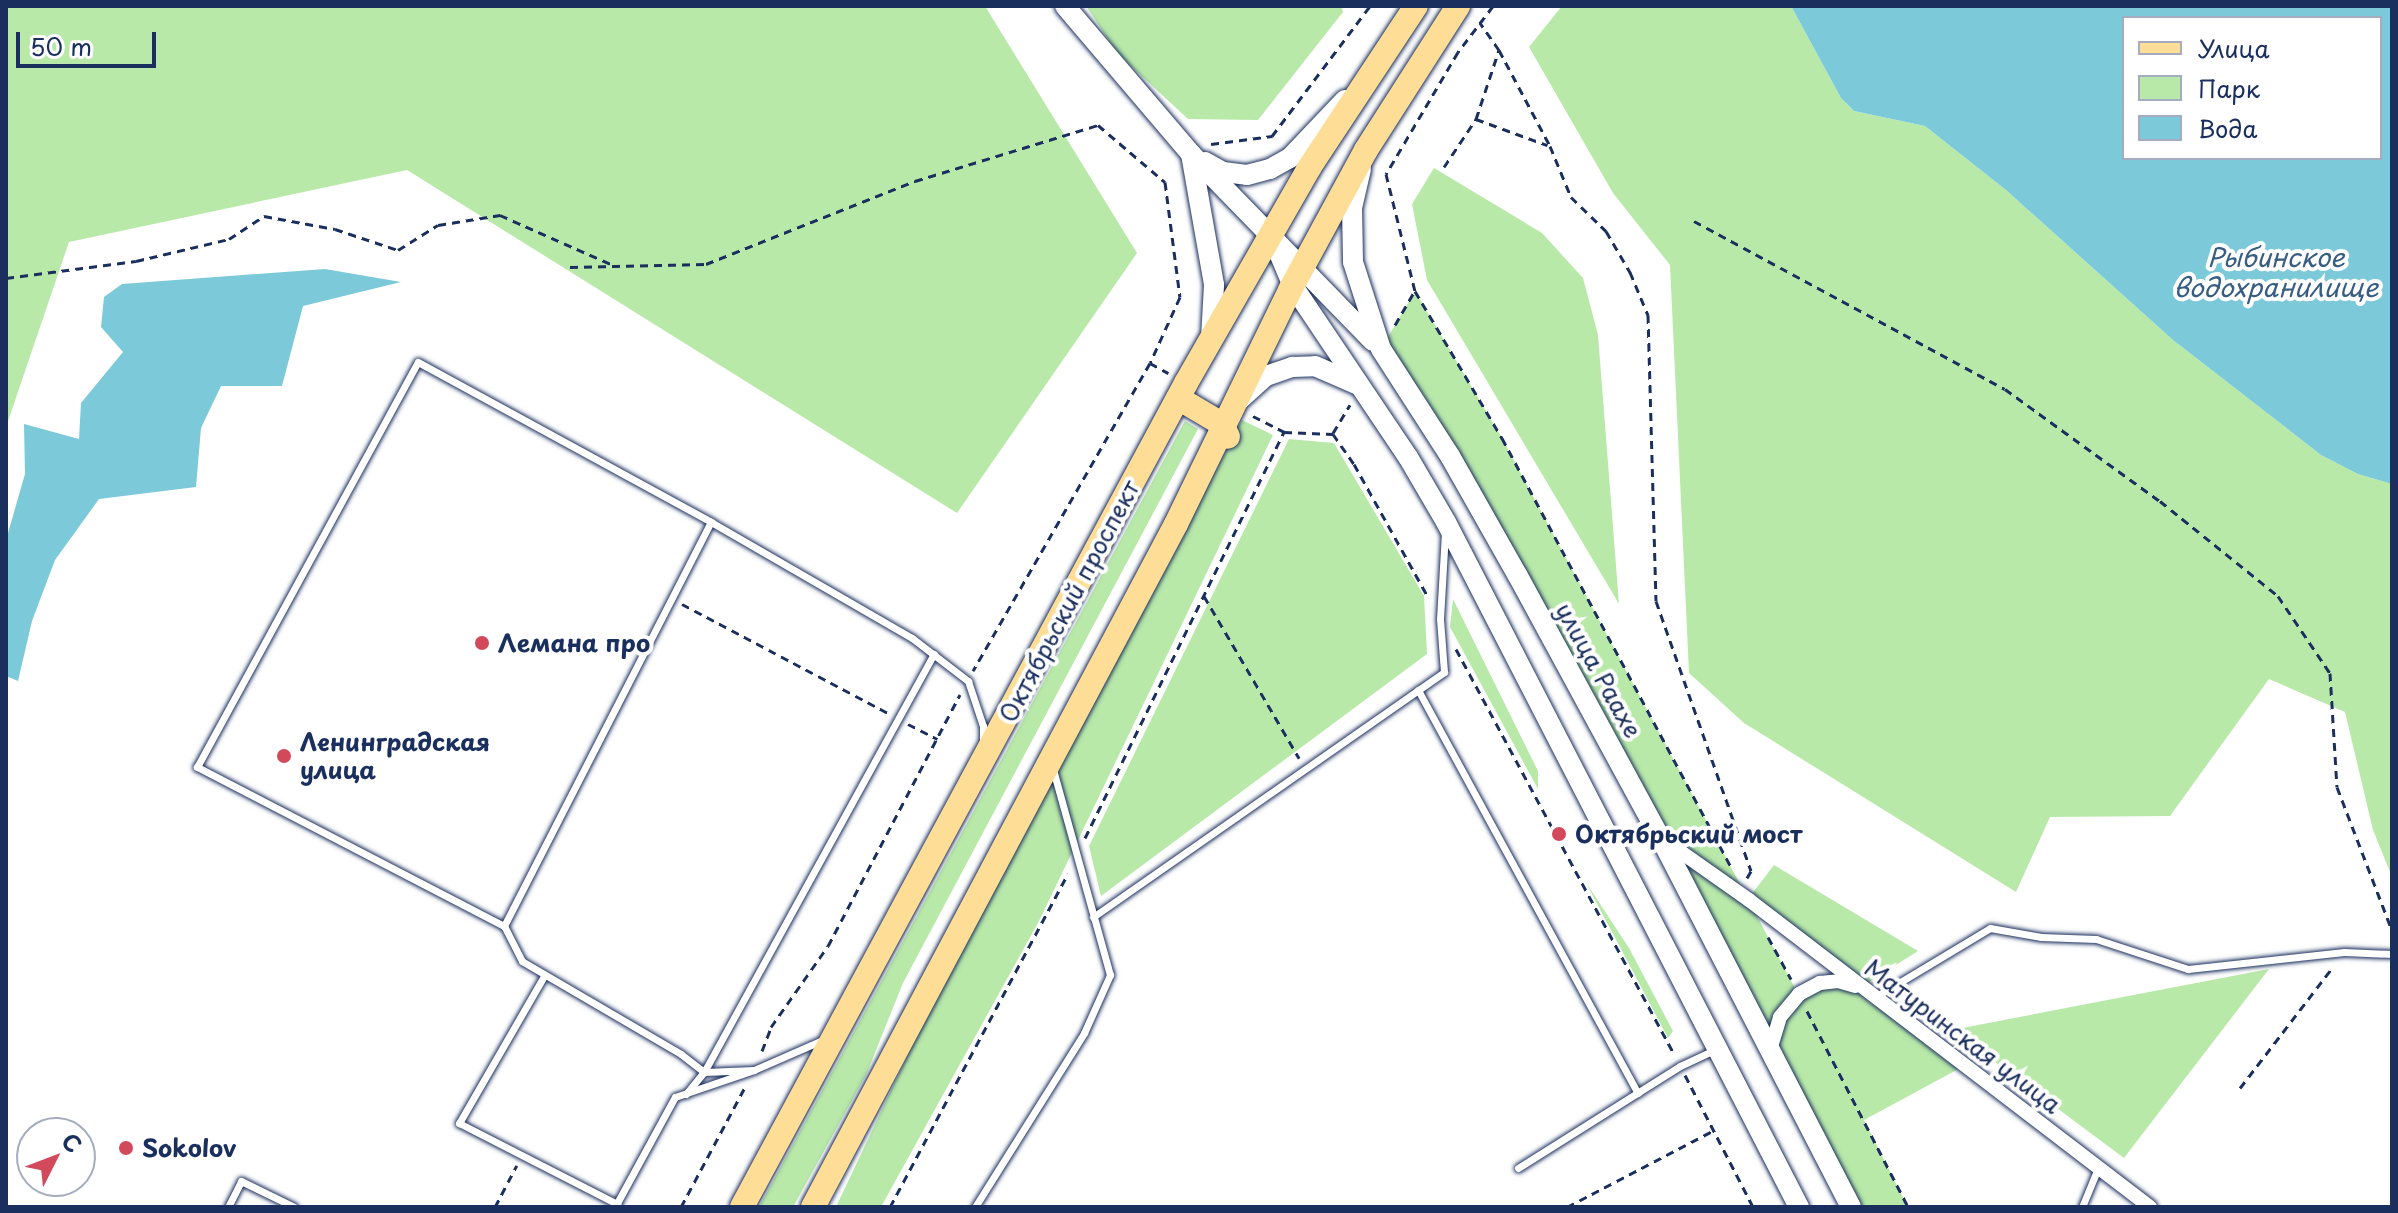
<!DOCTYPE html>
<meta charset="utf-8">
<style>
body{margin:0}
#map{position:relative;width:2398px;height:1213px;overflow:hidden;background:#fff;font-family:"Playpen Sans",sans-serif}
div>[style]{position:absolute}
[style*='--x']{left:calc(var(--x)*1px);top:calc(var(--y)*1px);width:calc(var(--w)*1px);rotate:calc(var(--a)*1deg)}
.green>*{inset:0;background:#b8e9a9}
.water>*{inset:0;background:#7bc9d9}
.path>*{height:3px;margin-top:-1.5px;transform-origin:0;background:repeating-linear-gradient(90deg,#1b2f5e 0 8px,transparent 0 14px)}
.roads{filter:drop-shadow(0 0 2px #1b2f5e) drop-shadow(0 0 2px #1b2f5e)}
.lane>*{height:7px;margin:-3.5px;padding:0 3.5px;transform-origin:3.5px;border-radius:3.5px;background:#fff}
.street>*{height:14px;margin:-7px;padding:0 7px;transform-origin:7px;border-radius:7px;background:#fff}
.secondary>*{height:20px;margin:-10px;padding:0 10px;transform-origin:10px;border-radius:10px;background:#fff}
.primary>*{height:24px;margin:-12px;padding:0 12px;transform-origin:12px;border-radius:12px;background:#fedd96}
.dots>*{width:22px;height:22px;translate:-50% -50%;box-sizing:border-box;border:4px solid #fff;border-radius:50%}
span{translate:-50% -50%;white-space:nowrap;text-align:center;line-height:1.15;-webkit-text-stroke:8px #fff;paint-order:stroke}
.street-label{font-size:24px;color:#1b2f5e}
.poi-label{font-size:24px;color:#1b2f5e;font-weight:700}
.left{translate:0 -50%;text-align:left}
.water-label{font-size:26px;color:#385d83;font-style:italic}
.frame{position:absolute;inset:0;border:8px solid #1b2f5e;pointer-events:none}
.legend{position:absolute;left:2122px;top:16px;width:260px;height:144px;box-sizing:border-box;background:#fff;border:2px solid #a4acbf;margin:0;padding:10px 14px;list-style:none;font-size:24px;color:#1b2f5e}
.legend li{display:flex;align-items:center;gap:16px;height:40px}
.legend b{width:40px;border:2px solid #a4acbf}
.north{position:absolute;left:16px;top:1117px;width:80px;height:80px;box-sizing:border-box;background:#fff;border:2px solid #a4acbf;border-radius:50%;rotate:48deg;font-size:22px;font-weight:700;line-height:32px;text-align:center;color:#1b2f5e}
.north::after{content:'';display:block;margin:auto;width:28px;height:36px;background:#d1495b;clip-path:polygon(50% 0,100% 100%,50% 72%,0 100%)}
.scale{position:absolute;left:16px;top:32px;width:140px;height:36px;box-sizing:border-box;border:4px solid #1b2f5e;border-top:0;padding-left:10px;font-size:24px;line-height:28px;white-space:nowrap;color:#1b2f5e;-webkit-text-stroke:6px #fff;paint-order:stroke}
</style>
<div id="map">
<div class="green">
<i style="clip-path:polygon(6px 6px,985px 6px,1137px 253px,957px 513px,407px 170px,69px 242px,6px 427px)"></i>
<i style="clip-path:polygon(1086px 6px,1341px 6px,1343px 12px,1258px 120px,1188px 119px,1118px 54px)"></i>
<i style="clip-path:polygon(1562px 6px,1791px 6px,1841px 98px,1854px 111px,1925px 126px,2006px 190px,2173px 340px,2321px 455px,2358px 474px,2392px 484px,2392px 877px,2373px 830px,2345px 712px,2269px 679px,2170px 816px,2050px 817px,2016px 892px,1744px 723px,1689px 673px,1670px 265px,1613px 193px,1529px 47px)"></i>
<i style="clip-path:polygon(1434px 168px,1542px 233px,1583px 278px,1598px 335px,1619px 604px,1427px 280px,1412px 204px)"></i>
<i style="clip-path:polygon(evenodd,1415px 291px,1502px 438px,1748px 899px,1774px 865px,1918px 951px,1861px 987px,1964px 1066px,1864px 1120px,1908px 1207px,1851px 1207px,1660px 837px,1381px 349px,1415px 291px,1750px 903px,1858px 986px,1838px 981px,1798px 994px,1750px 903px)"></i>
<i style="clip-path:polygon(1242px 420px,1273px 435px,1039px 921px,881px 1207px,836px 1207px,963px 938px)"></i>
<i style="clip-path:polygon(1185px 421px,1198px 429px,903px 983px,866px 1075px,793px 1207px,759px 1207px)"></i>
<i style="clip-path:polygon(1289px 439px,1334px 443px,1424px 596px,1427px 654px,1101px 896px,1089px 846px)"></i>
<i style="clip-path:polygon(1453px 599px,1538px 771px,1538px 789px,1450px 627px)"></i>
<i style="clip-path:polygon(1585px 881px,1629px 948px,1673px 1031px,1668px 1038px)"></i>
<i style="clip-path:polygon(2269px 969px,2124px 1158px,1952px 1030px)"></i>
</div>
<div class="water">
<i style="clip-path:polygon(evenodd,1791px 6px,2392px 6px,2392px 484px,2358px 474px,2321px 455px,2173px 340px,2006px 190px,1925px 126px,1854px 111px,1841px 98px,1791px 6px,2124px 18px,2380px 18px,2380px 158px,2124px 158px,2124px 18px)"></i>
<i style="clip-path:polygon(325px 269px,401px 282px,303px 306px,282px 386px,221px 386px,201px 428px,196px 487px,99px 499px,55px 560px,32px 621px,18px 681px,6px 676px,6px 540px,25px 474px,24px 424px,79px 439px,81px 403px,123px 352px,101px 327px,104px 297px,122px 284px)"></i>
</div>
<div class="path">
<i style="--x:1493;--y:6;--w:58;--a:127.3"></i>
<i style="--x:1458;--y:52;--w:142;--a:120.5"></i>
<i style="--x:1386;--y:174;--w:121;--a:76.1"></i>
<i style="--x:1415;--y:291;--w:171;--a:59.4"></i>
<i style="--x:1502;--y:438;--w:485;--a:61.9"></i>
<i style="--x:1499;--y:50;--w:109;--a:62"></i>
<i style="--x:1550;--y:146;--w:55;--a:67.6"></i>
<i style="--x:1571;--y:197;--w:49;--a:44.2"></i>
<i style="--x:1606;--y:231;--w:48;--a:59.7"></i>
<i style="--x:1630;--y:272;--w:47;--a:67.3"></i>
<i style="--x:1648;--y:315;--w:286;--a:88.4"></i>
<i style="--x:1656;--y:601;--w:286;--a:70.6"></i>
<i style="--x:1751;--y:871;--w:8;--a:120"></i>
<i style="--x:1476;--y:119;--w:76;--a:20.1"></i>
<i style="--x:1211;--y:144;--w:62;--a:-7.5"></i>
<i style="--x:1272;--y:136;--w:163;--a:-53"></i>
<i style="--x:1444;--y:167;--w:58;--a:-56.3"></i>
<i style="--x:1476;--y:119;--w:73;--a:-71.6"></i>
<i style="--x:1499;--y:50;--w:33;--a:-125"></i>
<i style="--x:1694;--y:221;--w:353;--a:28.4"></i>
<i style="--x:2005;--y:389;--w:191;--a:35.9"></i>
<i style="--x:2160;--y:501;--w:151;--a:38.8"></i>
<i style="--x:2278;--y:596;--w:93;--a:56"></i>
<i style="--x:2330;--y:673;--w:114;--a:86.5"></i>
<i style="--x:2337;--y:787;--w:153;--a:69"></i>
<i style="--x:570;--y:267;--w:136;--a:-1.3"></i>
<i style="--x:706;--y:264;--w:225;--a:-21.7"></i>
<i style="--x:915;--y:181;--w:191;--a:-17"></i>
<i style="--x:1098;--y:125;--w:88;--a:40.4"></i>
<i style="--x:1165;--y:182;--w:116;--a:82.6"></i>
<i style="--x:1180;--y:297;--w:72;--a:114.4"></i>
<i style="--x:1150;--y:363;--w:355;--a:119.9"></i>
<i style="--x:6;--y:278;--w:131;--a:-7.5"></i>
<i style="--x:136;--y:261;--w:96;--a:-13.3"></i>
<i style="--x:229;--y:239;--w:42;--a:-33.3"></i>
<i style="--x:264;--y:216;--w:72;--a:10.4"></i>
<i style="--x:335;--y:229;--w:66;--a:18.4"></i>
<i style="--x:398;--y:250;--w:47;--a:-32"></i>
<i style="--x:438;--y:225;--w:63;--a:-9.2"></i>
<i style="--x:500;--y:215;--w:124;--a:23.9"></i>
<i style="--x:1395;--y:325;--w:39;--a:-60"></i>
<i style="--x:1150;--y:363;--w:21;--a:29"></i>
<i style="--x:1253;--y:416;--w:35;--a:27"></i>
<i style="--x:1284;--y:432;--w:49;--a:2.3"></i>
<i style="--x:1333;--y:434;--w:37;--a:55"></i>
<i style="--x:1354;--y:464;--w:152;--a:60.9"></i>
<i style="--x:1333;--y:433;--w:33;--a:-59"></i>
<i style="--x:1204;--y:596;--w:188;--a:59.6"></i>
<i style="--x:682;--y:604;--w:233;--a:27.9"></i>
<i style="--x:1456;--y:649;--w:460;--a:61.7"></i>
<i style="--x:908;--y:724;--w:33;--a:27"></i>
<i style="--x:1085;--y:838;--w:452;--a:-63.9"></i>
<i style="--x:1768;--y:937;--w:48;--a:61.3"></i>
<i style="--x:1807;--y:1011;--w:220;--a:62.7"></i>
<i style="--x:762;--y:1051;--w:26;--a:-69"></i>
<i style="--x:771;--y:1027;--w:99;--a:-54.9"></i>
<i style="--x:828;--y:946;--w:284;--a:-62.3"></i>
<i style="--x:1685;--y:1075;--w:148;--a:62.7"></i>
<i style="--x:2240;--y:1088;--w:153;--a:-52.5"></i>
<i style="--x:495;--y:1207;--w:47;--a:-62.4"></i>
<i style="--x:681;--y:1207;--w:136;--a:-61.9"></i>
<i style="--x:890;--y:1207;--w:378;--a:-61.9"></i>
<i style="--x:1567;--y:1207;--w:166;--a:-27.6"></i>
</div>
<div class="roads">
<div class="lane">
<i style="--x:1418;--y:690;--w:459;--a:61.4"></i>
<i style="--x:1093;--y:917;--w:428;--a:-34.9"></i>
<i style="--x:1444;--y:672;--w:53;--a:-94.3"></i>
<i style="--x:1440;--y:619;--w:87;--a:-86.7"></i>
<i style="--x:504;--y:926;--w:346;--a:-152.6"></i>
<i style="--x:197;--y:767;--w:461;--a:-61.4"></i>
<i style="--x:418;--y:362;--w:334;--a:28.6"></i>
<i style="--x:544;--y:976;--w:170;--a:120"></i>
<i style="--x:459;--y:1123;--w:178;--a:27.1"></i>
<i style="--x:1877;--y:996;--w:132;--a:-31"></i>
<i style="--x:1990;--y:928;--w:52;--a:10"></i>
<i style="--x:2041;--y:937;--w:55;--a:2.1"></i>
<i style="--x:2096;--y:939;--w:97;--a:18.1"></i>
<i style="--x:2188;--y:969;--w:157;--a:-6.2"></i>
<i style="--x:2344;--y:952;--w:48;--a:2.4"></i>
<i style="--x:754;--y:1070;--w:50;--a:177.7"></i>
<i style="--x:704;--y:1072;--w:29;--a:-142"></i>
<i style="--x:681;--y:1054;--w:184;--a:-149.7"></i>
<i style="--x:522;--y:961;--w:39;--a:-117"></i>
<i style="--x:504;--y:926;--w:454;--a:-62.9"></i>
<i style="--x:711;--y:522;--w:232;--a:30"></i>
<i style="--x:912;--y:638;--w:71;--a:37.5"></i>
<i style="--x:968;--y:681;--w:47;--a:71.6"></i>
<i style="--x:983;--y:726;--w:14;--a:90"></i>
<i style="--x:686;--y:1094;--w:28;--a:-51"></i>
<i style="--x:704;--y:1072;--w:477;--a:-61.2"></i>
<i style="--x:1518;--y:1168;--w:191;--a:-32.2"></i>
<i style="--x:1680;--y:1066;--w:38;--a:-25"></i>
<i style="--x:616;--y:1205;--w:123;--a:-61.4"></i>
<i style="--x:675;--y:1097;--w:83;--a:-18.9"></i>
<i style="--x:754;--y:1070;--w:77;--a:-23.6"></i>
<i style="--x:228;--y:1207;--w:29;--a:-63"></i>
<i style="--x:241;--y:1181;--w:59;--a:26.1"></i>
<i style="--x:975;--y:1207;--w:205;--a:-57.9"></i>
<i style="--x:1084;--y:1033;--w:64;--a:-65.9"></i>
<i style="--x:1110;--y:975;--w:213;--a:-105.5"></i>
<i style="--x:2082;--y:1207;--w:42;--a:-67.7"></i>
</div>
<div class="street">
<i style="--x:1664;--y:840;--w:104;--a:35.2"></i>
<i style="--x:1749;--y:900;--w:505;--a:37.44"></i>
<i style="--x:1770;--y:1050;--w:34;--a:-73"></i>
<i style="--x:1780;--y:1017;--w:30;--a:-50"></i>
<i style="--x:1799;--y:994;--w:24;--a:-28"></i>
<i style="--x:1820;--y:983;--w:18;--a:-6"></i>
<i style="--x:1838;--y:981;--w:18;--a:16"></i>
</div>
<div class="secondary">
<i style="--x:1065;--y:6;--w:194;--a:49.6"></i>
<i style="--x:1191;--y:154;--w:261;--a:45.8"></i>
<i style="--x:1191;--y:154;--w:133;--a:80"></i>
<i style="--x:1214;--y:285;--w:54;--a:93.2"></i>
<i style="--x:1205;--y:162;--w:21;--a:29"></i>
<i style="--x:1223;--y:172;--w:24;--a:7"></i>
<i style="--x:1247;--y:175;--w:24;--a:-15"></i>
<i style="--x:1270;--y:169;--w:23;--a:-29"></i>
<i style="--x:1290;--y:158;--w:80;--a:-46.5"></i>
<i style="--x:1361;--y:169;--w:40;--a:103"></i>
<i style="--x:1352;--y:208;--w:54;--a:88.9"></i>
<i style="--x:1353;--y:262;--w:91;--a:72.2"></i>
<i style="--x:1381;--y:349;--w:127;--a:57.2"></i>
<i style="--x:1450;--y:456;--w:138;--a:60.5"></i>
<i style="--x:1518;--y:576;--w:297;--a:61.5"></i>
<i style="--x:1660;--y:837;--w:416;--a:62.7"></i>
<i style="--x:1271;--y:234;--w:56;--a:67.1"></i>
<i style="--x:1293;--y:286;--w:206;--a:56.1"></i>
<i style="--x:1408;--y:457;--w:75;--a:59.7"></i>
<i style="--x:1446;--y:522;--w:771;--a:62.74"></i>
<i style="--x:1238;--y:401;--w:38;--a:-42"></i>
<i style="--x:1266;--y:376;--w:28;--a:-19"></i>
<i style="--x:1292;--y:367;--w:23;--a:-2"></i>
<i style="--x:1315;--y:366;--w:47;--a:23.8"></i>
</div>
<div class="primary">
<i style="--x:1178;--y:398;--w:51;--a:30.6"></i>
<i style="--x:1222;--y:424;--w:14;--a:65"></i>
<i style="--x:742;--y:1207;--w:936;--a:-61.68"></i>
<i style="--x:1186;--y:383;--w:248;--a:-60.2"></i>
<i style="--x:1309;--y:168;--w:194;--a:-56.6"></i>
<i style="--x:813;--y:1207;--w:773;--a:-62.01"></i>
<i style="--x:1176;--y:524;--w:260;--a:-64"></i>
<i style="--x:1290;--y:290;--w:159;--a:-61.5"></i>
<i style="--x:1366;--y:150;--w:171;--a:-57.4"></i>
</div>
</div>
<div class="dots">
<i style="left:482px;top:643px;background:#d1495b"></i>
<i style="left:284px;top:756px;background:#d1495b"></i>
<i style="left:1559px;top:834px;background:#d1495b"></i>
<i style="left:126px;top:1148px;background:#d1495b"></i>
</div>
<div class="street-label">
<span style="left:1069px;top:601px;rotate:-62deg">Октябрьский проспект</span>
<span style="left:1599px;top:670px;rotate:61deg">улица Раахе</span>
<span style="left:1963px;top:1036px;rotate:37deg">Матуринская улица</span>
</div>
<div class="poi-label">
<span class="left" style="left:498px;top:643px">Лемана про</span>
<span class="left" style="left:300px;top:756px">Ленинградская<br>улица</span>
<span class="left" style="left:1575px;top:834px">Октябрьский мост</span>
<span class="left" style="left:142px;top:1148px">Sokolov</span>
</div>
<div class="water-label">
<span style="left:2276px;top:272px">Рыбинское<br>водохранилище</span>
</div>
<div class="frame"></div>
<ul class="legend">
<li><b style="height:10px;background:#fedd96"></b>Улица</li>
<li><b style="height:22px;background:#b8e9a9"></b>Парк</li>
<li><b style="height:22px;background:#7bc9d9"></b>Вода</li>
</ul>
<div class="north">С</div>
<div class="scale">50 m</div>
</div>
